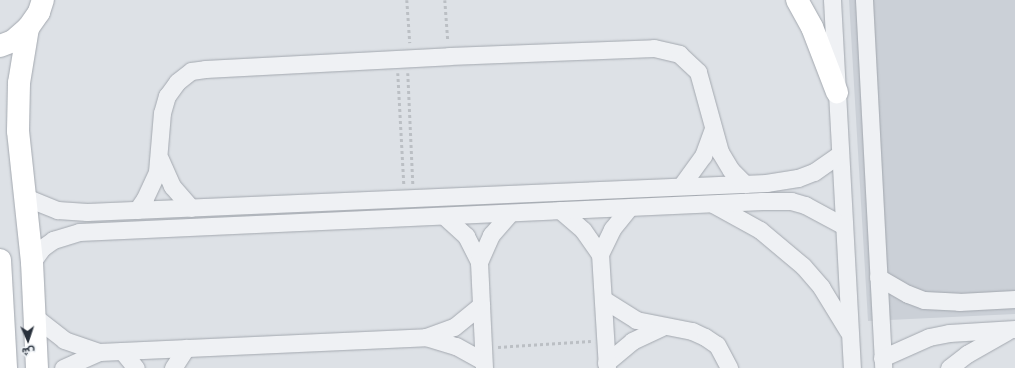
<!DOCTYPE html>
<meta charset="utf-8">
<style>
body{margin:0}
#map{position:relative;width:1015px;height:368px;overflow:hidden;background:#dde1e6;font-family:"Space Grotesk",Vazirmatn,sans-serif}
div>[style]{position:absolute}
[style*='--x']{left:calc(var(--x)*1px);top:calc(var(--y)*1px);width:calc(var(--w)*1px);rotate:calc(var(--a)*1deg)}
.built>*{inset:0;background:#cbd0d7}
.path>*{height:2.5px;margin-top:-1.25px;transform-origin:0;background:repeating-linear-gradient(90deg,#bbbfc4 0 3px,transparent 0 6px)}
.roads{filter:drop-shadow(0 0 1px #a3a8af) drop-shadow(0 0 1px #a3a8af)}
.street>*{height:17px;margin:-8.5px;padding:0 8.5px;transform-origin:8.5px;border-radius:8.5px;background:#eff1f4}
.secondary>*{height:22px;margin:-11px;padding:0 11px;transform-origin:11px;border-radius:11px;background:#fff}
span{translate:-50% -50%;white-space:nowrap;text-align:center;line-height:1.15;-webkit-text-stroke:4px #ecf0f4;paint-order:stroke}
.north{position:absolute;left:8px;top:320px;width:40px;height:40px;-webkit-text-stroke:3px #ecf0f4;paint-order:stroke;rotate:177deg;font-size:11px;font-weight:700;line-height:16px;text-align:center;color:#28303b}
.north::after{content:'';display:block;margin:auto;width:14px;height:18px;background:#28303b;clip-path:polygon(50% 0,100% 100%,50% 72%,0 100%)}
</style>
<div id="map">
<div class="built">
<i style="clip-path:polygon(849px 0,1015px 0,1015px 314px,868px 321px)"></i>
</div>
<div class="path">
<i style="--x:407;--y:0;--w:43;--a:86"></i>
<i style="--x:445;--y:0;--w:41;--a:85.8"></i>
<i style="--x:398;--y:73;--w:111;--a:86.9"></i>
<i style="--x:408;--y:73;--w:111;--a:87.4"></i>
<i style="--x:498;--y:347;--w:93;--a:-3.7"></i>
</div>
<div class="roads">
<div class="street">
<i style="--x:832;--y:0;--w:369;--a:86.9"></i>
<i style="--x:864;--y:0;--w:368;--a:87"></i>
<i style="--x:160;--y:159;--w:30;--a:66"></i>
<i style="--x:172;--y:186;--w:29;--a:49"></i>
<i style="--x:681;--y:186;--w:37;--a:-54"></i>
<i style="--x:703;--y:156;--w:27;--a:-70"></i>
<i style="--x:25;--y:197;--w:35;--a:22"></i>
<i style="--x:57;--y:210;--w:30;--a:4"></i>
<i style="--x:87;--y:212;--w:680;--a:-2.45"></i>
<i style="--x:766;--y:183;--w:32;--a:-9"></i>
<i style="--x:798;--y:178;--w:17;--a:-21"></i>
<i style="--x:814;--y:172;--w:32;--a:-35"></i>
<i style="--x:713;--y:204;--w:54;--a:29"></i>
<i style="--x:760;--y:230;--w:56;--a:39.9"></i>
<i style="--x:803;--y:266;--w:28;--a:49"></i>
<i style="--x:821;--y:287;--w:52;--a:58.5"></i>
<i style="--x:137;--y:210;--w:14;--a:-56"></i>
<i style="--x:145;--y:198;--w:29;--a:-65"></i>
<i style="--x:157;--y:172;--w:59;--a:-85.2"></i>
<i style="--x:162;--y:113;--w:18;--a:-74"></i>
<i style="--x:167;--y:96;--w:17;--a:-54"></i>
<i style="--x:177;--y:82;--w:18;--a:-38"></i>
<i style="--x:191;--y:71;--w:14;--a:-8"></i>
<i style="--x:205;--y:69;--w:244;--a:-3"></i>
<i style="--x:449;--y:56;--w:205;--a:-2.2"></i>
<i style="--x:654;--y:48;--w:26;--a:13"></i>
<i style="--x:679;--y:54;--w:26;--a:43"></i>
<i style="--x:698;--y:72;--w:83;--a:74.6"></i>
<i style="--x:720;--y:152;--w:21;--a:59"></i>
<i style="--x:731;--y:170;--w:20;--a:45"></i>
<i style="--x:560;--y:210;--w:30;--a:41"></i>
<i style="--x:583;--y:230;--w:29;--a:55"></i>
<i style="--x:444;--y:216;--w:30;--a:42"></i>
<i style="--x:466;--y:236;--w:29;--a:63"></i>
<i style="--x:479;--y:262;--w:106;--a:87.3"></i>
<i style="--x:32;--y:262;--w:17;--a:-54"></i>
<i style="--x:42;--y:248;--w:14;--a:-36"></i>
<i style="--x:53;--y:240;--w:27;--a:-17"></i>
<i style="--x:79;--y:232;--w:684;--a:-2.6"></i>
<i style="--x:762;--y:201;--w:29;--a:0"></i>
<i style="--x:791;--y:201;--w:15;--a:16"></i>
<i style="--x:805;--y:205;--w:44;--a:28.3"></i>
<i style="--x:479;--y:262;--w:30;--a:-66"></i>
<i style="--x:491;--y:235;--w:29;--a:-49"></i>
<i style="--x:878;--y:277;--w:34;--a:30"></i>
<i style="--x:908;--y:294;--w:17;--a:21"></i>
<i style="--x:924;--y:300;--w:35;--a:3"></i>
<i style="--x:959;--y:302;--w:56;--a:-3.1"></i>
<i style="--x:603;--y:299;--w:39;--a:32"></i>
<i style="--x:636;--y:320;--w:57;--a:11.1"></i>
<i style="--x:692;--y:331;--w:14;--a:25"></i>
<i style="--x:705;--y:337;--w:14;--a:34"></i>
<i style="--x:717;--y:345;--w:26;--a:62"></i>
<i style="--x:35;--y:317;--w:37;--a:38"></i>
<i style="--x:64;--y:340;--w:37;--a:19"></i>
<i style="--x:99;--y:352;--w:327;--a:-2.6"></i>
<i style="--x:426;--y:337;--w:30;--a:-20"></i>
<i style="--x:454;--y:327;--w:35;--a:-39"></i>
<i style="--x:426;--y:337;--w:31;--a:17"></i>
<i style="--x:456;--y:346;--w:31;--a:29"></i>
<i style="--x:122;--y:351;--w:22;--a:51"></i>
<i style="--x:882;--y:358;--w:51;--a:-24.1"></i>
<i style="--x:929;--y:337;--w:20;--a:-11"></i>
<i style="--x:949;--y:333;--w:66;--a:-3.5"></i>
<i style="--x:606;--y:363;--w:34;--a:-40"></i>
<i style="--x:632;--y:341;--w:33;--a:-25"></i>
<i style="--x:63;--y:368;--w:39;--a:-24"></i>
<i style="--x:173;--y:368;--w:24;--a:-57"></i>
<i style="--x:607;--y:368;--w:114;--a:-93.5"></i>
<i style="--x:600;--y:254;--w:28;--a:-64"></i>
<i style="--x:612;--y:229;--w:28;--a:-51"></i>
<i style="--x:949;--y:368;--w:23;--a:-38"></i>
<i style="--x:967;--y:354;--w:45;--a:-29.4"></i>
</div>
<div class="secondary">
<i style="--x:797;--y:0;--w:31;--a:61"></i>
<i style="--x:812;--y:27;--w:70;--a:69"></i>
<i style="--x:28;--y:28;--w:56;--a:99.3"></i>
<i style="--x:19;--y:83;--w:48;--a:91.2"></i>
<i style="--x:18;--y:131;--w:132;--a:83.9"></i>
<i style="--x:32;--y:262;--w:106;--a:87.3"></i>
<i style="--x:0;--y:46;--w:14;--a:-21"></i>
<i style="--x:13;--y:41;--w:20;--a:-41"></i>
<i style="--x:28;--y:28;--w:19;--a:-55"></i>
<i style="--x:39;--y:12;--w:13;--a:-72"></i>
<i style="--x:0;--y:260;--w:108;--a:86.8"></i>
</div>
</div>
<div class="north">ش</div>
</div>
